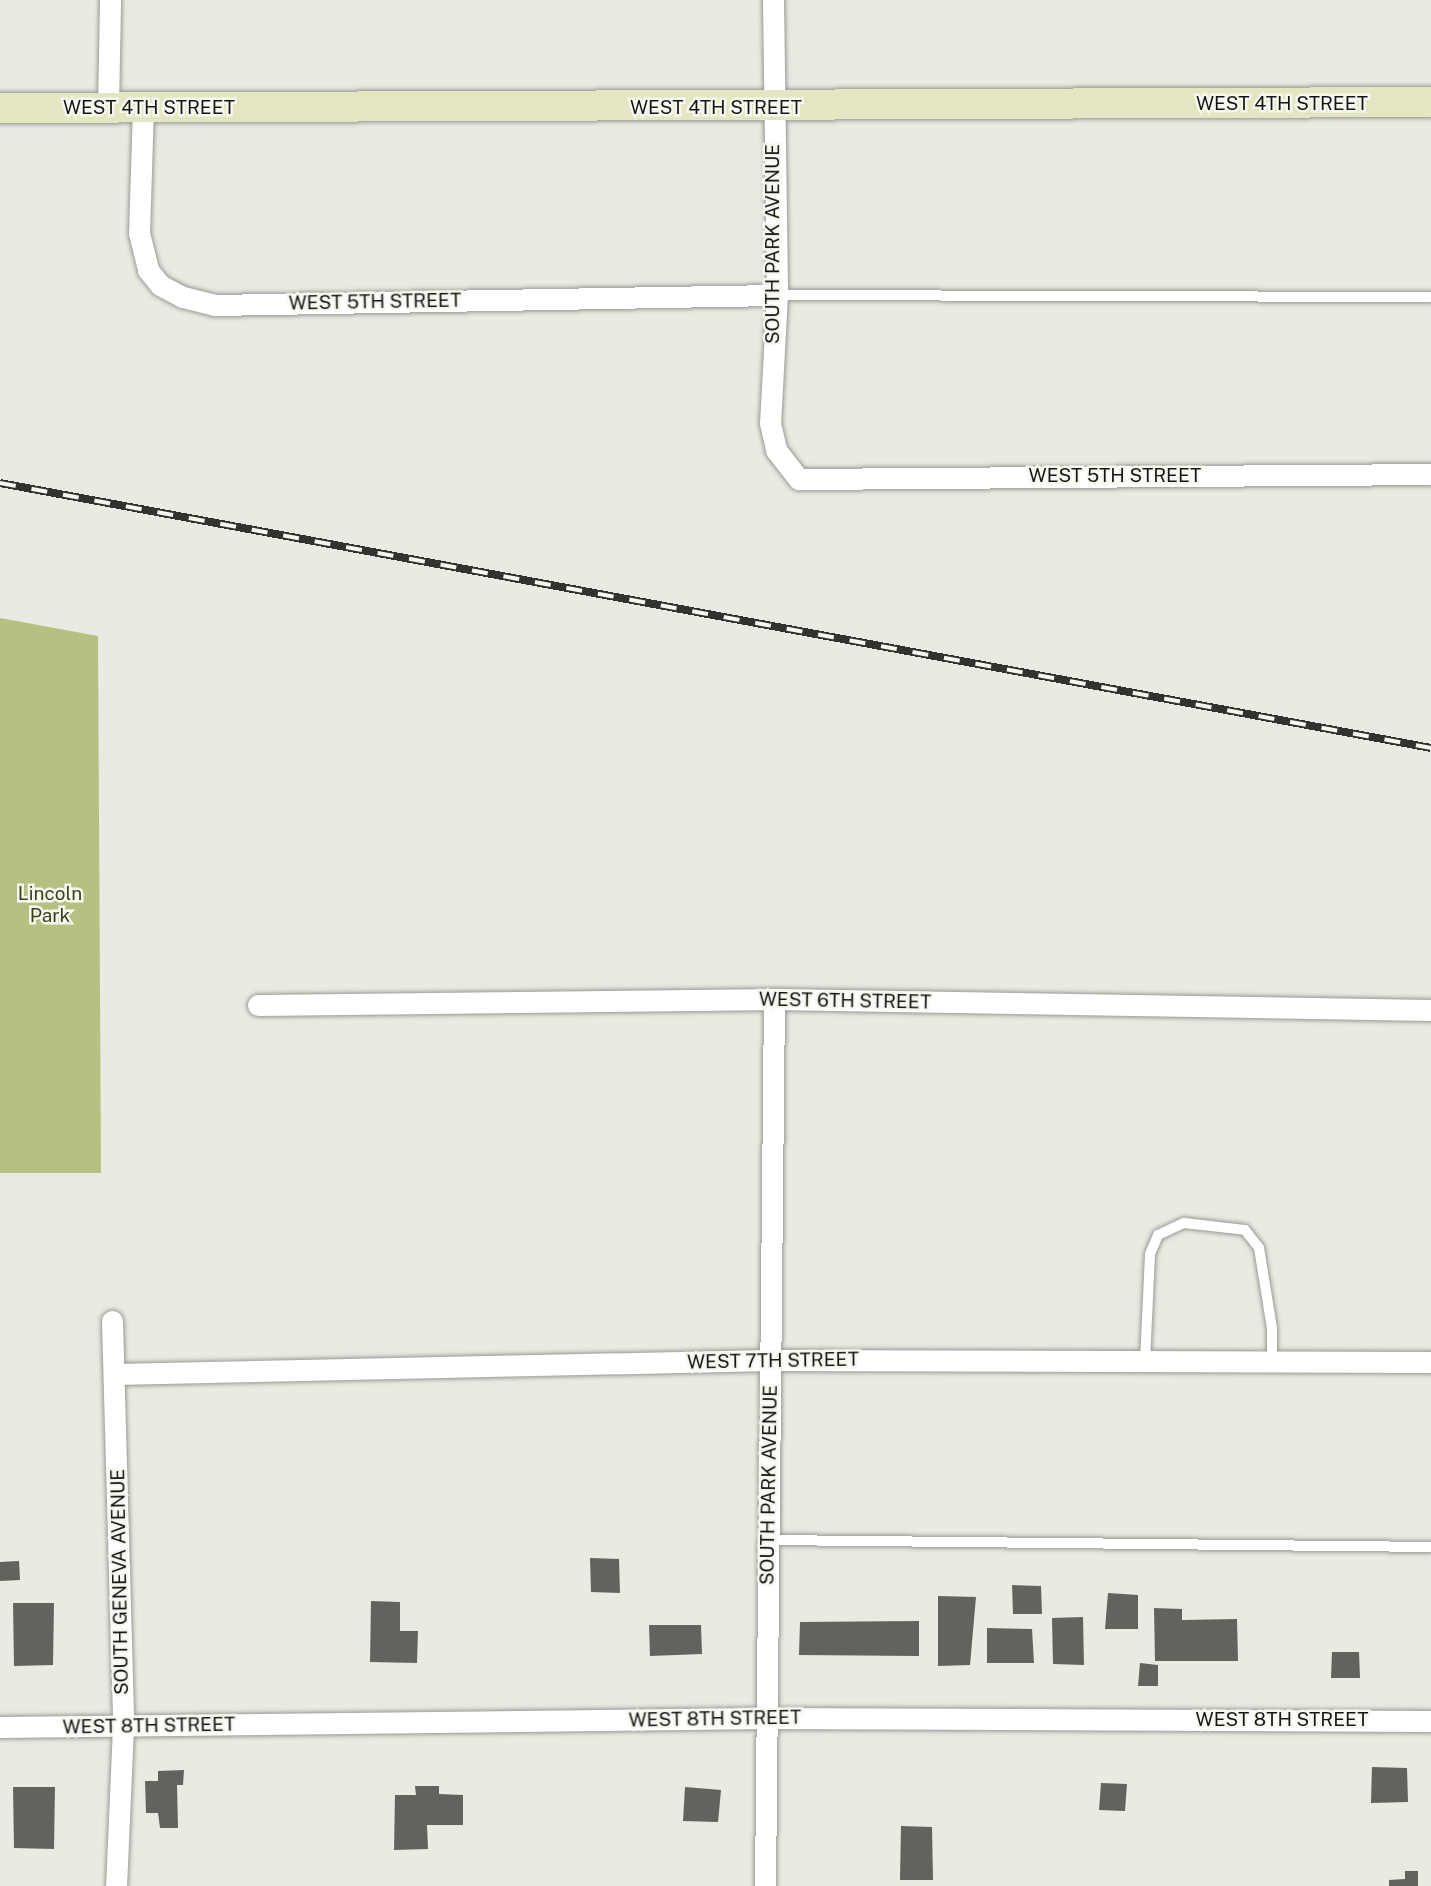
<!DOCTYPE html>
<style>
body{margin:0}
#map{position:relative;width:1431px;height:1886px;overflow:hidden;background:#e9eae2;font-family:"Public Sans",sans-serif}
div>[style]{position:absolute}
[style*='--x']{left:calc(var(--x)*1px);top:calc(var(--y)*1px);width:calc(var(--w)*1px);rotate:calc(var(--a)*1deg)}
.green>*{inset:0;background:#b8c081}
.building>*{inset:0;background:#62635c}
.roads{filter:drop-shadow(0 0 2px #999a93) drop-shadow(0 0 2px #999a93)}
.lane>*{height:10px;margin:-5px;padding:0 5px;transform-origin:5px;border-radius:5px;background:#fff}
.street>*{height:21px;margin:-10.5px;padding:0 10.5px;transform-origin:10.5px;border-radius:10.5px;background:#fff}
.secondary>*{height:30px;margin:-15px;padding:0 15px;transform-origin:15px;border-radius:15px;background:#e3e6c1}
.rail>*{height:8px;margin-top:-4px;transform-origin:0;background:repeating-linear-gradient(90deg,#f6f8ef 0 16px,#32332f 0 32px);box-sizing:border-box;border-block:2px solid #32332f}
span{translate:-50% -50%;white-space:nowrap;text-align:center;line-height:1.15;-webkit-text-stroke:5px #f6f8ef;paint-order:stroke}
.street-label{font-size:19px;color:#141512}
.park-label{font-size:19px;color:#3c4017}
</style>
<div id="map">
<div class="green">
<i style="clip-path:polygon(0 618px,98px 636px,101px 1173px,0 1173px)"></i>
</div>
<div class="building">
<i style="clip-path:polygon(590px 1558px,619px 1559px,620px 1593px,591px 1592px)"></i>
<i style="clip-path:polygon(19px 1561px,20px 1580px,0 1581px,0 1562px)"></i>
<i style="clip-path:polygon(1012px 1585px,1041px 1586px,1042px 1614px,1013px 1614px)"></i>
<i style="clip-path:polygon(1108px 1593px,1138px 1595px,1138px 1629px,1105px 1629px)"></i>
<i style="clip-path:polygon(938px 1596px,976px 1597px,970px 1665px,938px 1666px)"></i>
<i style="clip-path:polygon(371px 1601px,400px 1602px,400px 1631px,418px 1631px,417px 1663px,370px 1662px)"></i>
<i style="clip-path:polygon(13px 1603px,54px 1603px,53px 1665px,14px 1666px)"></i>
<i style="clip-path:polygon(1154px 1608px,1182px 1609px,1182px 1620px,1237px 1619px,1238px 1661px,1155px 1661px)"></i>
<i style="clip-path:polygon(1083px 1617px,1084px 1665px,1053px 1664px,1052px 1618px)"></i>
<i style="clip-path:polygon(919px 1621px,919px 1656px,799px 1655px,800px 1622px)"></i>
<i style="clip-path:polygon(649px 1625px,701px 1625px,702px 1654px,650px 1656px)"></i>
<i style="clip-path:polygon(987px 1628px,1032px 1629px,1034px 1663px,987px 1663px)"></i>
<i style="clip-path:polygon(1332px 1652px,1359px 1652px,1360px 1678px,1331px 1678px)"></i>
<i style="clip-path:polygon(1140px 1663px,1158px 1665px,1158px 1686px,1138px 1686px)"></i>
<i style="clip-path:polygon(1372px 1767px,1407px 1768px,1408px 1802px,1371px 1803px)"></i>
<i style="clip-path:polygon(184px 1770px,183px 1785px,177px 1785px,178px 1828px,160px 1828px,158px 1813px,146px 1813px,145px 1781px,158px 1781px,158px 1771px)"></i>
<i style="clip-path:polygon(1101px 1783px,1127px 1784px,1125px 1811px,1099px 1810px)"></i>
<i style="clip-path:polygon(415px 1786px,439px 1786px,439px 1794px,463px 1795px,463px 1825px,427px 1825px,428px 1849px,394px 1850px,395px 1795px,416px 1795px)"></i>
<i style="clip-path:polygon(13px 1787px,55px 1787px,54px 1849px,14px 1848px)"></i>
<i style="clip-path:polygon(685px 1787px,721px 1790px,718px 1822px,683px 1821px)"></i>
<i style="clip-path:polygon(901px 1826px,932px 1827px,933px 1880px,900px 1880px)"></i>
<i style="clip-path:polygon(1405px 1871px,1418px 1871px,1418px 1886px,1389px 1886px,1389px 1880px,1405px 1879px)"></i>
</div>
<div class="roads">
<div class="lane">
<i style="--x:777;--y:295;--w:654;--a:0.18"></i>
<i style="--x:1145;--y:1361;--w:107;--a:-87.3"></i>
<i style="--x:1150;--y:1254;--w:21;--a:-67"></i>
<i style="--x:1158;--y:1235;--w:29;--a:-25"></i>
<i style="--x:1184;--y:1223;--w:61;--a:6.5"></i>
<i style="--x:1245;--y:1230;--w:23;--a:52"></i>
<i style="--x:1259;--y:1248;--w:81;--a:80.8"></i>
<i style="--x:1272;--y:1328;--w:33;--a:90"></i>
<i style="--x:768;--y:1540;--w:663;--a:0.6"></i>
</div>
<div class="street">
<i style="--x:773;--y:0;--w:295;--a:89.2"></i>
<i style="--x:777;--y:295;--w:128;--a:93.1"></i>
<i style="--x:770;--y:423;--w:28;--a:77"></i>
<i style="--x:776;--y:450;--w:37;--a:52"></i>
<i style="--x:799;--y:479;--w:632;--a:-0.45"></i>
<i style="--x:108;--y:107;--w:107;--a:-88.9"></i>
<i style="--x:143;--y:107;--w:126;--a:91.8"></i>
<i style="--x:139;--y:233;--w:38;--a:76"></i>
<i style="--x:148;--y:270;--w:19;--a:51"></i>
<i style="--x:160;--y:285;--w:26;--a:28"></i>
<i style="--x:183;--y:297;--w:32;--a:14"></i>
<i style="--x:214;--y:305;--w:563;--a:-1.02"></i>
<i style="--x:258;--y:1005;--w:516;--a:-0.67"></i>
<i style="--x:774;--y:999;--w:657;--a:0.96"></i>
<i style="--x:112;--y:1321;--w:406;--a:88.4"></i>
<i style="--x:123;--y:1727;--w:159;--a:92.5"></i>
<i style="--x:115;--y:1374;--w:655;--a:-1.22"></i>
<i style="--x:770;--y:1360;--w:661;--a:0.17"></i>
<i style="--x:0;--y:1727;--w:766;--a:-0.67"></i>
<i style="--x:766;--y:1718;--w:665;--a:0.26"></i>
<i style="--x:765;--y:1886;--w:887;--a:-89.42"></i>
</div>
<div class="secondary">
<i style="--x:0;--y:108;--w:1431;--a:-0.24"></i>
</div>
</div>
<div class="rail">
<i style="--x:0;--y:483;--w:1455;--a:10.49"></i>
</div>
<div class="street-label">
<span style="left:1282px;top:104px">WEST 4TH STREET</span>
<span style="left:149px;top:108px">WEST 4TH STREET</span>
<span style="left:716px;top:108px">WEST 4TH STREET</span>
<span style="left:773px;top:244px;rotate:-90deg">SOUTH PARK AVENUE</span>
<span style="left:375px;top:302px;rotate:-1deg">WEST 5TH STREET</span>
<span style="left:1115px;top:476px">WEST 5TH STREET</span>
<span style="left:845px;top:1001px;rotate:1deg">WEST 6TH STREET</span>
<span style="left:773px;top:1361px;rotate:-1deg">WEST 7TH STREET</span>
<span style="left:769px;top:1485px;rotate:-89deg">SOUTH PARK AVENUE</span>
<span style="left:120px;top:1582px;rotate:-91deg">SOUTH GENEVA AVENUE</span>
<span style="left:715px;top:1719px;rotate:-1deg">WEST 8TH STREET</span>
<span style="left:1282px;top:1720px">WEST 8TH STREET</span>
<span style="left:149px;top:1726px;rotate:-1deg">WEST 8TH STREET</span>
</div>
<div class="park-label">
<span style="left:50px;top:905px">Lincoln<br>Park</span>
</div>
</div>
